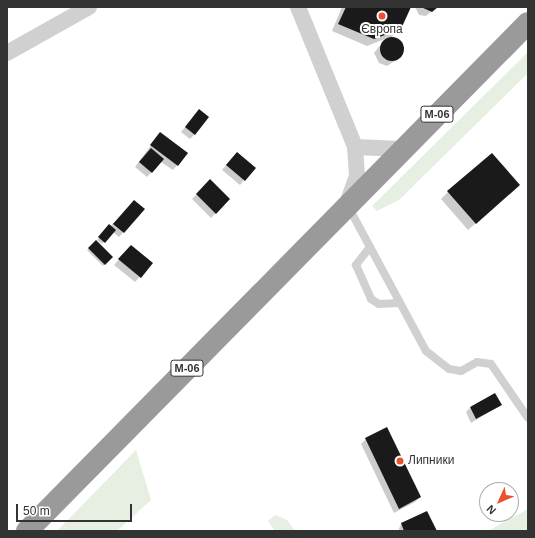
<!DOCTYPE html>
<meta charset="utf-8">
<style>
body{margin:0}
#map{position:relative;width:535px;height:538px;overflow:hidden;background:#fff;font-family:Arial,sans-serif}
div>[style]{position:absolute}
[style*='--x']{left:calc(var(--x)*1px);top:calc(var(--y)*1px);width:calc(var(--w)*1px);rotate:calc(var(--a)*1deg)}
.green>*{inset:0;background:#e6efe1}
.shadow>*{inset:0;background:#0003}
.building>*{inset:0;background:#1a1a1a}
.round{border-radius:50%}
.lane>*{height:8px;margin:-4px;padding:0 4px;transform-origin:4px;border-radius:4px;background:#d0d0d0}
.street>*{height:16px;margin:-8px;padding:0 8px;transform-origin:8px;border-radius:8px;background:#d0d0d0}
.highway>*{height:22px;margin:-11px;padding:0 11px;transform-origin:11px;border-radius:11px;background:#9a9a9a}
.dots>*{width:11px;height:11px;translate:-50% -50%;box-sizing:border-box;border:2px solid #fff;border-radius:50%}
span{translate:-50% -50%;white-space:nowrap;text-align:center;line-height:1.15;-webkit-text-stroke:4px #fff;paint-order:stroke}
.shield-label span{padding:1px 3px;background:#fff;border:1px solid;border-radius:3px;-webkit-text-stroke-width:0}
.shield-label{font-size:11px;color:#333;font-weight:700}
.poi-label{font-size:12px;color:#333}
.left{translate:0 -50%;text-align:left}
.frame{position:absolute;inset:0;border:8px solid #333;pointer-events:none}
.north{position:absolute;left:479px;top:482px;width:40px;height:40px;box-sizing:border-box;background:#fff;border:1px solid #adadad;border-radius:50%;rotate:225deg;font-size:11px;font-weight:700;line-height:16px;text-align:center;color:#333}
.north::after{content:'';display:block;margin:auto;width:14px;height:18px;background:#eb5033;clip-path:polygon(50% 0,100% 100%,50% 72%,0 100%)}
.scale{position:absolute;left:16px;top:504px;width:116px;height:18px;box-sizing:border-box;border:2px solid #333;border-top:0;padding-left:5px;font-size:12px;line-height:14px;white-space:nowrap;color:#333;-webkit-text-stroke:3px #fff;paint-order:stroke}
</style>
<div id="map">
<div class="green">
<i style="clip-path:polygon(528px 52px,528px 73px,399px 200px,377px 211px,372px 206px)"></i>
<i style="clip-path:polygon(136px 450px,151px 500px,117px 531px,57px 531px)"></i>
<i style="clip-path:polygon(528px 508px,528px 531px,488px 531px,528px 509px)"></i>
<i style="clip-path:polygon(275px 515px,287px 520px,295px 531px,275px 531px,268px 521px)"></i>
</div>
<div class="shadow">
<i style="clip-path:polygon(342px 7px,410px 7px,392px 37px,399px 39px,403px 48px,401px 57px,387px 66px,379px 63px,374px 53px,385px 39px,367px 46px,332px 31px)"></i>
<i style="clip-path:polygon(415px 7px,436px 7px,426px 16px,419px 15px)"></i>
<i style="clip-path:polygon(195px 115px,195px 134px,190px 139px,181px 132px)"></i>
<i style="clip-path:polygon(160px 133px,187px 153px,173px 170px,161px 162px,147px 177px,135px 167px)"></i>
<i style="clip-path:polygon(232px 158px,244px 180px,240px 185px,222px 170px)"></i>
<i style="clip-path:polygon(210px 181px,229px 199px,211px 218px,192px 199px)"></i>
<i style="clip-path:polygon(519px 185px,468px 230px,441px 199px,448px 192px)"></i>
<i style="clip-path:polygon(130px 206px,144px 209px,119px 237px,113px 232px,102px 244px,97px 240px)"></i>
<i style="clip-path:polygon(96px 242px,112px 257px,103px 266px,87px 250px)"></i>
<i style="clip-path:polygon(126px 251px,152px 264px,135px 282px,114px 265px)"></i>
<i style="clip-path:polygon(500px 405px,471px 423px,466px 412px,470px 408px)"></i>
<i style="clip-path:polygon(366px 439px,420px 497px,415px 502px,394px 513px,361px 444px)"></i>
<i style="clip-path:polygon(427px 512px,436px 531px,398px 531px,401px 524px)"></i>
</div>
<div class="building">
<i style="clip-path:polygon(346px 7px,411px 7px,401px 29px,374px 39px,338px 24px)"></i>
<i style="clip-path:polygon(421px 7px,438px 7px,432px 12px)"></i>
<i class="round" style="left:380px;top:37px;width:24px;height:24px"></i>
<i style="clip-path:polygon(199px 109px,209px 117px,195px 135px,185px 127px)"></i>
<i style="clip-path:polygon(160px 132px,188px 153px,178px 166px,150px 145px)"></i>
<i style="clip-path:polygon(151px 148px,164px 159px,152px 173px,139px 162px)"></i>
<i style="clip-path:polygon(237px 152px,256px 168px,245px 181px,226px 165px)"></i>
<i style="clip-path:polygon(492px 153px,520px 185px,476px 224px,447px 191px)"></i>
<i style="clip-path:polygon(210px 179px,230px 199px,216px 214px,196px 194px)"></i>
<i style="clip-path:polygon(134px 200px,145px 209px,124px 233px,113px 224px)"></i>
<i style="clip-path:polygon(109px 224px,116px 230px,105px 243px,98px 237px)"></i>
<i style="clip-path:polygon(96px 240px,113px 257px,105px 265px,88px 248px)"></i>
<i style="clip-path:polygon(131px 245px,153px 263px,141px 278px,118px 259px)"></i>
<i style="clip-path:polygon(495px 393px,502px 405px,476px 419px,470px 407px)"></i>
<i style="clip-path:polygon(387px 427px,421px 497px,399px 509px,365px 438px)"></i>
<i style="clip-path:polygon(427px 511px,437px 531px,404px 531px,401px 523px)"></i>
</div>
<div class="lane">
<i style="--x:349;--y:208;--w:162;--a:61.7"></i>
<i style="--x:426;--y:351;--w:29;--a:38"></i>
<i style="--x:449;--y:369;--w:12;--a:9"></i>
<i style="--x:461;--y:371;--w:18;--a:-29"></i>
<i style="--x:477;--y:362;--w:14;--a:8"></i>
<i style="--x:491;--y:364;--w:65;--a:55.6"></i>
<i style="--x:370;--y:247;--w:23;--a:128"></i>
<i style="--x:356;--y:265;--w:37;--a:66"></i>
<i style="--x:371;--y:299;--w:9;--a:32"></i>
<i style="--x:379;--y:304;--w:20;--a:-3"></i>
</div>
<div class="street">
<i style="--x:298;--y:7;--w:151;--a:67.8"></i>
<i style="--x:355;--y:147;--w:29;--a:86"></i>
<i style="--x:357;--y:176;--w:30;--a:110"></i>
<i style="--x:7;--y:53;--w:94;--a:-29.3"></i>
<i style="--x:355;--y:147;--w:47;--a:2.4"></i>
</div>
<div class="highway">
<i style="--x:27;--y:531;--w:713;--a:-45.4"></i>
</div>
<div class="dots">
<i style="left:382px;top:16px;background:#eb5033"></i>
<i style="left:400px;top:461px;background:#eb5033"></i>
</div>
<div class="shield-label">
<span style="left:437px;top:114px">М-06</span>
<span style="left:187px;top:368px">М-06</span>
</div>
<div class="poi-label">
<span style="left:382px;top:30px">Європа</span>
<span class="left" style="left:408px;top:461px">Липники</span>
</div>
<div class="frame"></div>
<div class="north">N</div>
<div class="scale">50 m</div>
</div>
